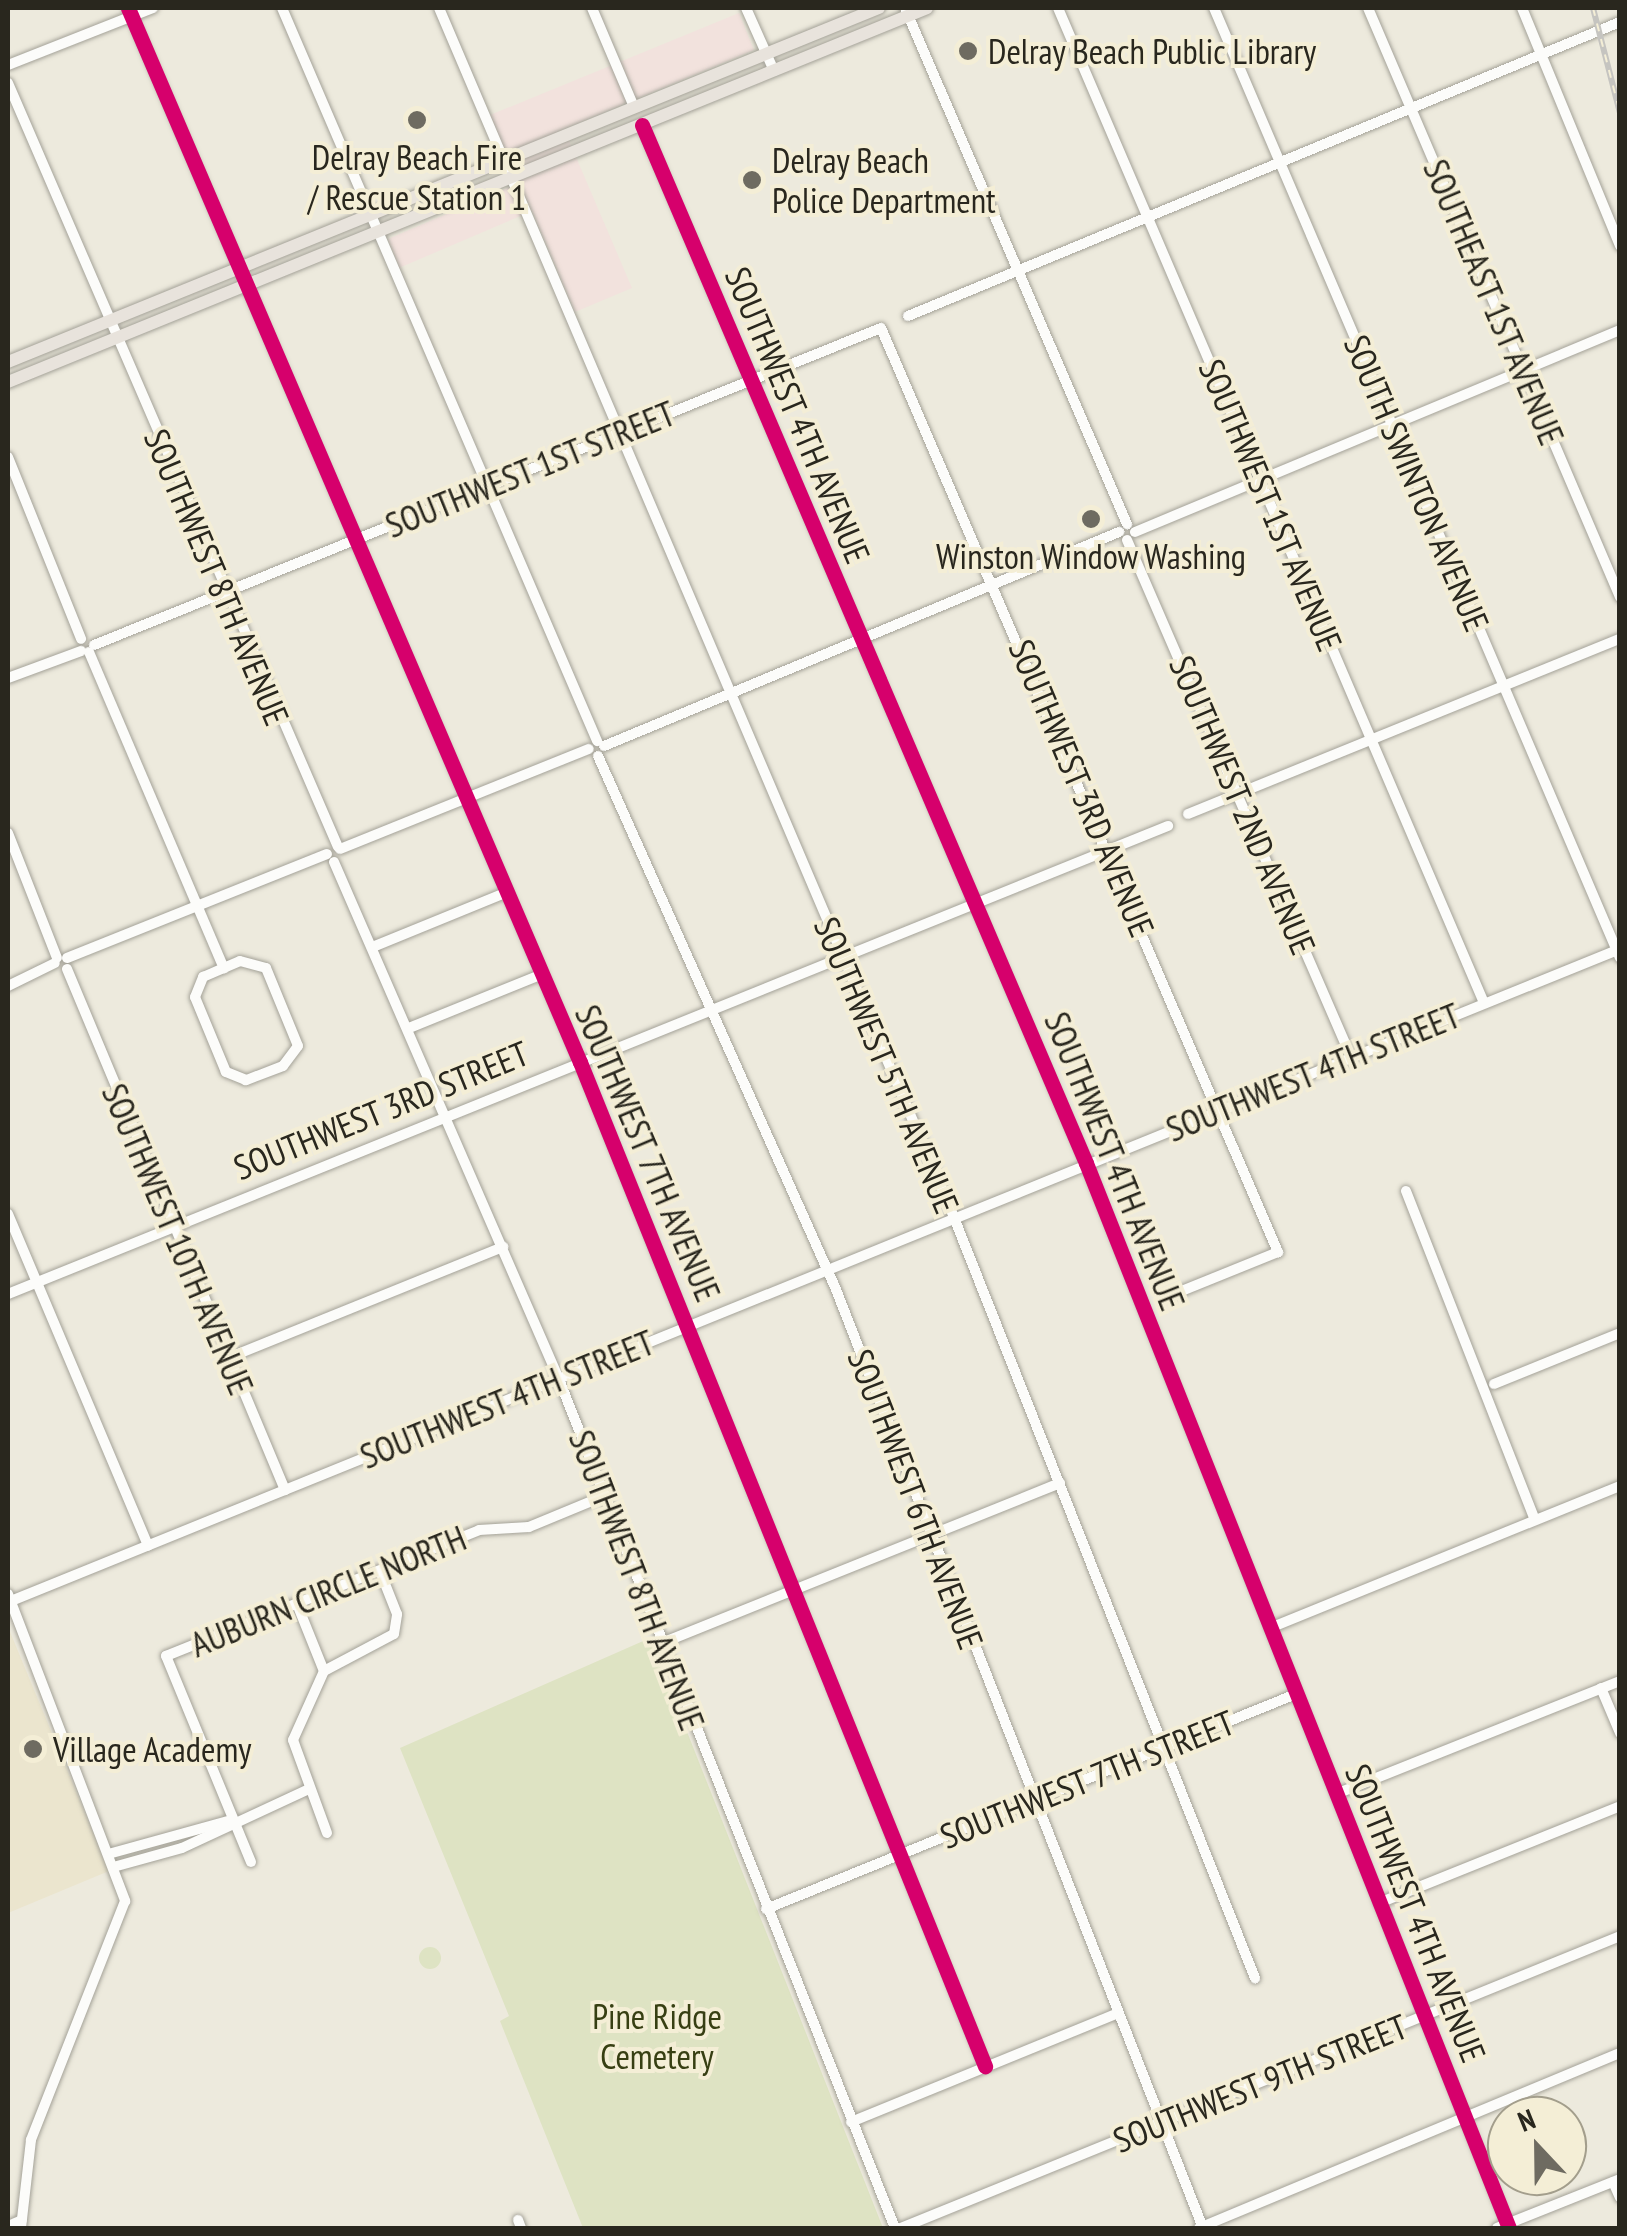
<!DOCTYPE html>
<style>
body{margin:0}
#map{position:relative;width:1627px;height:2236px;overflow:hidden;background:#edeadd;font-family:"PT Sans Narrow",sans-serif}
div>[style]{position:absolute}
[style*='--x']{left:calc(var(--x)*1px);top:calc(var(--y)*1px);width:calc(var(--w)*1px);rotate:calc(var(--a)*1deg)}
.commercial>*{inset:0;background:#f2e2dd}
.built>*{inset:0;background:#ebe5ce}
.green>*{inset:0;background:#dee3c3}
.round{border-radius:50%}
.roads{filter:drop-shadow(0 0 2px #a4a298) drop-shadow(0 0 2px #a4a298)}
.minor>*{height:10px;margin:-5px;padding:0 5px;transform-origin:5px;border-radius:5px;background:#fcfcfa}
.major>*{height:12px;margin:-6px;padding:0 6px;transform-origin:6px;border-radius:6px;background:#e8e3dc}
.rail>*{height:6px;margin-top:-3px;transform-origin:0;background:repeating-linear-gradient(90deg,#f4eed6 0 8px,#c5c4c0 0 16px);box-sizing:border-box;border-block:2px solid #c5c4c0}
.cycleway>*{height:15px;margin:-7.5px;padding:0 7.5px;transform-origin:7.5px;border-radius:7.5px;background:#d6006c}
.dots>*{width:28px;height:28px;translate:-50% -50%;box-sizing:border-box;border:5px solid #f4eed6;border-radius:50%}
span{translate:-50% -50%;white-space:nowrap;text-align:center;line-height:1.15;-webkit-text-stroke:8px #f4eed6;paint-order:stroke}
.poi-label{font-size:35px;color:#29271e}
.left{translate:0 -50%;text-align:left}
.street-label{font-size:35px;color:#29271e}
.park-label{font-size:35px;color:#373f13}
.frame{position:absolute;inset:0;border:10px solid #29271e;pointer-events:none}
.north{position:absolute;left:1487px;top:2096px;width:100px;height:100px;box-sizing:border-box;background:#f4eed6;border:2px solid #a39e8c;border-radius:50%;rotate:338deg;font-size:28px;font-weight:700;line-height:40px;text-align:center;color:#29271e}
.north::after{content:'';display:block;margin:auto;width:35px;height:45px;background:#6e6b61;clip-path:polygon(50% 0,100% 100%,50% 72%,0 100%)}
</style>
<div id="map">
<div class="commercial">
<i style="clip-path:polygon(739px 13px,754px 50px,564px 129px,632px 288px,575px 312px,532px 211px,399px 268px,388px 239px,519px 183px,490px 115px)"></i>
</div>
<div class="built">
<i style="clip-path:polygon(8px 1627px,109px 1871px,8px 1913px)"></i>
</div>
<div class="green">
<i style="clip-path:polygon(650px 1638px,883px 2228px,583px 2228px,500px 2021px,509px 2016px,400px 1748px)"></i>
<i class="round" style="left:419px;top:1947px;width:22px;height:22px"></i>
</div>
<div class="roads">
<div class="minor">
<i style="--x:128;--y:8;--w:1147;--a:66.79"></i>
<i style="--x:580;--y:1062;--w:1083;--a:68.03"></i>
<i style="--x:282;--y:8;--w:798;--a:66.74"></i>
<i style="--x:439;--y:8;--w:1312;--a:66.93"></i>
<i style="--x:953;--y:1215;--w:821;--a:68.41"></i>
<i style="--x:592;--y:8;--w:108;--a:67"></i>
<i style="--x:746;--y:8;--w:69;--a:66"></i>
<i style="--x:905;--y:8;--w:562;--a:66.72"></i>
<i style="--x:1058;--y:8;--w:1082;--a:66.82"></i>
<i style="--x:1214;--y:8;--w:1033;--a:66.86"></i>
<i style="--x:1368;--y:8;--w:641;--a:66.84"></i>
<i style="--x:1522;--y:8;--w:257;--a:67.6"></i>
<i style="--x:8;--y:65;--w:156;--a:-21.5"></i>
<i style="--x:8;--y:83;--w:832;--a:66.64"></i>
<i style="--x:642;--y:125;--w:1129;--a:66.84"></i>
<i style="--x:1086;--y:1163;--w:1146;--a:68.34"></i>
<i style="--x:908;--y:316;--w:770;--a:-22.44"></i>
<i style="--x:8;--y:457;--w:196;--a:68.1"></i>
<i style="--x:1135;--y:532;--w:525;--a:-22.61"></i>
<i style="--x:1127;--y:540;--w:563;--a:66.57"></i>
<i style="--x:94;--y:645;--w:848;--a:-21.94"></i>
<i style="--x:881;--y:328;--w:1006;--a:66.75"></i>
<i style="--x:1278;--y:1252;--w:118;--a:158"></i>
<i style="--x:89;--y:652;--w:344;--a:66.9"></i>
<i style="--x:8;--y:678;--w:78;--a:-20.3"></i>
<i style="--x:604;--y:746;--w:558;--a:-22.56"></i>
<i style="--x:598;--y:756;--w:581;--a:65.95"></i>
<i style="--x:835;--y:1287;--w:1010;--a:68.64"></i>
<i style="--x:1188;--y:814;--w:466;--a:-22.1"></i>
<i style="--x:8;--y:833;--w:134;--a:68.6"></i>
<i style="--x:340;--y:849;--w:268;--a:-21.9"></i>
<i style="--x:334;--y:862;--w:562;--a:66.49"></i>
<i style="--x:558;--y:1377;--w:915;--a:68.4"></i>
<i style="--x:375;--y:946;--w:140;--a:-22.2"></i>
<i style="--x:67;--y:958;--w:280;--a:-21.8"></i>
<i style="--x:240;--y:961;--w:27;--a:15"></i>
<i style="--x:266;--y:968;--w:84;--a:67.7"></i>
<i style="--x:298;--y:1046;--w:25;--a:127"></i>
<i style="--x:283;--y:1066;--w:40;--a:159"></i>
<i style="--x:246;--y:1080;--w:22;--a:-158"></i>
<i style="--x:226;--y:1072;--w:81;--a:-112.5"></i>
<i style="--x:195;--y:997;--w:22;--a:-68"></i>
<i style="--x:203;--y:977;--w:40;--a:-23.4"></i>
<i style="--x:67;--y:969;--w:565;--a:67.29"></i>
<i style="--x:8;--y:986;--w:52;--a:-26.1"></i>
<i style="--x:409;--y:1028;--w:141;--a:-22"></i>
<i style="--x:1406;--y:1191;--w:353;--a:68.6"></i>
<i style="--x:8;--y:1214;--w:360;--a:67.1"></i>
<i style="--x:8;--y:1294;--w:1251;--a:-21.97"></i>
<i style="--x:228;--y:1358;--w:297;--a:-22"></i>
<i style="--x:1494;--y:1384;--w:136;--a:-22"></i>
<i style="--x:8;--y:1594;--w:329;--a:69.1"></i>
<i style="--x:125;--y:1901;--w:257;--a:111.5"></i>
<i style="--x:31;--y:2140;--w:89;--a:96.5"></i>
<i style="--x:11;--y:1601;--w:1736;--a:-22.06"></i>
<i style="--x:297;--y:1604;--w:72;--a:68.1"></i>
<i style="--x:1270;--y:1628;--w:378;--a:-22.1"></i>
<i style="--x:662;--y:1643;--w:429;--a:-21.9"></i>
<i style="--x:1601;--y:1688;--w:49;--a:67.1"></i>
<i style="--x:1336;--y:1794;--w:306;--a:-21.7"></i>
<i style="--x:327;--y:1833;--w:99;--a:-110.1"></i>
<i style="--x:293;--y:1740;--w:76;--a:-65.8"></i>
<i style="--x:324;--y:1671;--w:79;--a:-27.9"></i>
<i style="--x:394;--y:1634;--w:20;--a:-81"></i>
<i style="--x:397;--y:1614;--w:46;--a:-111.6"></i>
<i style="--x:112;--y:1853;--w:120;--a:-15.4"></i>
<i style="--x:251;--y:1862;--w:223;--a:-112.4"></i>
<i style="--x:166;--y:1656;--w:337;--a:-21.9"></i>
<i style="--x:479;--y:1530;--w:50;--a:-3.4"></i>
<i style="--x:529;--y:1527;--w:81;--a:-22.5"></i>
<i style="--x:117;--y:1866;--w:67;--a:-15.5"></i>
<i style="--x:182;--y:1848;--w:140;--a:-24.9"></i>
<i style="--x:1379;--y:1903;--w:260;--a:-21.9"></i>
<i style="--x:766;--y:1909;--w:572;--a:-22.08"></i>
<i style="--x:851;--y:2122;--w:286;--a:-22.2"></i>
<i style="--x:1613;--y:2182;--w:17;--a:66"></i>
<i style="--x:518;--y:2220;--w:9;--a:69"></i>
<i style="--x:8;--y:2226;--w:15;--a:-23"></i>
<i style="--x:901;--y:2228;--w:776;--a:-22.1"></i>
<i style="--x:1199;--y:2228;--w:456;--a:-22.6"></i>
<i style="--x:1497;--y:2228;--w:132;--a:-21.7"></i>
</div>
<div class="major">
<i style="--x:8;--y:362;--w:940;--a:-22.12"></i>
<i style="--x:8;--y:382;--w:992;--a:-22.14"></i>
</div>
</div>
<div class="rail">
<i style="--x:1593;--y:8;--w:108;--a:75.6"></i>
</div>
<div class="cycleway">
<i style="--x:128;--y:8;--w:1147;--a:66.79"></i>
<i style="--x:580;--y:1062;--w:1083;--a:68.03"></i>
<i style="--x:642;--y:125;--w:1129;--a:66.84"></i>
<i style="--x:1086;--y:1163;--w:1146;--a:68.34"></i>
</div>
<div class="dots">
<i style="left:968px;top:51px;background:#6e6b61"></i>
<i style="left:417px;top:120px;background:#6e6b61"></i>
<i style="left:752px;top:180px;background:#6e6b61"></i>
<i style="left:1091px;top:519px;background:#6e6b61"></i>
<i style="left:33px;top:1749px;background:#6e6b61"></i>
</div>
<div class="poi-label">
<span class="left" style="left:988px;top:51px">Delray Beach Public Library</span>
<span style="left:417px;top:177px">Delray Beach Fire<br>/ Rescue Station 1</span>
<span class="left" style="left:772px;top:180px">Delray Beach<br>Police Department</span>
<span style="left:1091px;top:556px">Winston Window Washing</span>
<span class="left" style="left:53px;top:1749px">Village Academy</span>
</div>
<div class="street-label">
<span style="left:1494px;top:302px;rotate:67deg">SOUTHEAST 1ST AVENUE</span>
<span style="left:798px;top:415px;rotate:67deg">SOUTHWEST 4TH AVENUE</span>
<span style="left:530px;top:469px;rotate:-22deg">SOUTHWEST 1ST STREET</span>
<span style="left:1417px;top:483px;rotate:67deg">SOUTH SWINTON AVENUE</span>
<span style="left:1271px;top:505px;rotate:67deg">SOUTHWEST 1ST AVENUE</span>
<span style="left:217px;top:577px;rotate:67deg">SOUTHWEST 8TH AVENUE</span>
<span style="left:1082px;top:788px;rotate:67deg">SOUTHWEST 3RD AVENUE</span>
<span style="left:1243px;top:805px;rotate:67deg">SOUTHWEST 2ND AVENUE</span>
<span style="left:887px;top:1065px;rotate:67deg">SOUTHWEST 5TH AVENUE</span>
<span style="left:1313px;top:1072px;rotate:-22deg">SOUTHWEST 4TH STREET</span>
<span style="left:381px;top:1110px;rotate:-22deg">SOUTHWEST 3RD STREET</span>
<span style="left:648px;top:1153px;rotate:67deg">SOUTHWEST 7TH AVENUE</span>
<span style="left:1115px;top:1161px;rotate:68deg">SOUTHWEST 4TH AVENUE</span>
<span style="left:178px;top:1239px;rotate:67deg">SOUTHWEST 10TH AVENUE</span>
<span style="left:507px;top:1399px;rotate:-22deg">SOUTHWEST 4TH STREET</span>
<span style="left:916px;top:1499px;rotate:69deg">SOUTHWEST 6TH AVENUE</span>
<span style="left:637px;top:1580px;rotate:69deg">SOUTHWEST 8TH AVENUE</span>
<span style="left:328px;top:1591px;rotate:-22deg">AUBURN CIRCLE NORTH</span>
<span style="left:1087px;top:1779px;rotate:-22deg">SOUTHWEST 7TH STREET</span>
<span style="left:1416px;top:1913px;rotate:68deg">SOUTHWEST 4TH AVENUE</span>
<span style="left:1260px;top:2083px;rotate:-22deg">SOUTHWEST 9TH STREET</span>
</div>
<div class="park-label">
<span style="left:657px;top:2036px">Pine Ridge<br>Cemetery</span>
</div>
<div class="frame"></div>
<div class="north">N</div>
</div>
